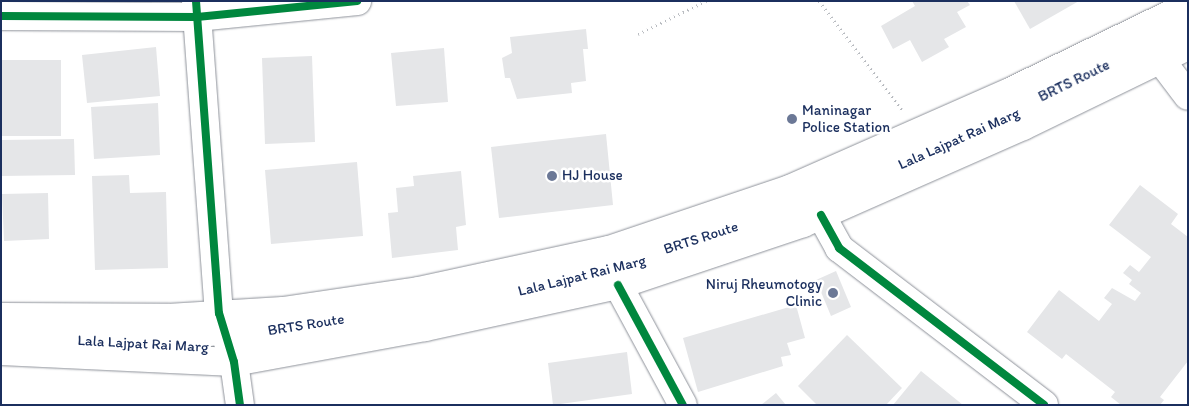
<!DOCTYPE html>
<style>
body{margin:0}
#map{position:relative;width:1189px;height:406px;overflow:hidden;background:#fff;font-family:Itim,sans-serif}
div>[style]{position:absolute}
[style*='--x']{left:calc(var(--x)*1px);top:calc(var(--y)*1px);width:calc(var(--w)*1px);rotate:calc(var(--a)*1deg)}
.building>*{inset:0;background:#e5e6e8}
.path>*{height:3px;margin-top:-1.5px;transform-origin:0;background:repeating-linear-gradient(90deg,#b9bcc1 0 1px,transparent 0 5px)}
.roads{filter:drop-shadow(0 0 1px #8e929a) drop-shadow(0 0 1px #8e929a)}
.minor>*{height:28px;margin:-14px;padding:0 14px;transform-origin:14px;border-radius:14px;background:#fff}
.major>*{height:28px;margin:-14px;padding:0 14px;transform-origin:14px;border-radius:14px;background:#fff}
.cycleway>*{height:8px;margin:-4px;padding:0 4px;transform-origin:4px;border-radius:4px;background:#00873e}
.dots>*{width:14px;height:14px;translate:-50% -50%;box-sizing:border-box;border:2px solid #fff;border-radius:50%}
span{translate:-50% -50%;white-space:nowrap;text-align:center;line-height:1.15;-webkit-text-stroke:5px #fff;paint-order:stroke}
.street-label{font-size:15px;color:#1b2f5e}
.poi-label{font-size:15px;color:#1b2f5e}
.left{translate:0 -50%;text-align:left}
.right{translate:-100% -50%;text-align:right}
.frame{position:absolute;inset:0;border:2px solid #1b2f5e;pointer-events:none}
</style>
<div id="map">
<div class="building">
<i style="clip-path:polygon(86px 1px,152px 1px,152px 4px,87px 6px)"></i>
<i style="clip-path:polygon(912px 1px,967px 1px,970px 5px,957px 12px,966px 27px,944px 39px,949px 47px,922px 62px,910px 40px,893px 49px,881px 26px,915px 6px)"></i>
<i style="clip-path:polygon(1014px 1px,1079px 1px,1030px 29px)"></i>
<i style="clip-path:polygon(586px 29px,588px 49px,583px 49px,586px 81px,571px 83px,572px 93px,517px 99px,510px 78px,505px 78px,502px 58px,512px 53px,510px 37px)"></i>
<i style="clip-path:polygon(156px 47px,160px 96px,87px 103px,82px 55px)"></i>
<i style="clip-path:polygon(444px 48px,448px 102px,396px 106px,391px 53px)"></i>
<i style="clip-path:polygon(312px 56px,315px 142px,265px 144px,262px 58px)"></i>
<i style="clip-path:polygon(1px 60px,61px 60px,61px 136px,1px 136px)"></i>
<i style="clip-path:polygon(158px 103px,160px 155px,94px 159px,91px 107px)"></i>
<i style="clip-path:polygon(606px 134px,613px 205px,499px 218px,491px 147px)"></i>
<i style="clip-path:polygon(74px 139px,75px 175px,1px 176px,1px 140px)"></i>
<i style="clip-path:polygon(357px 162px,363px 236px,271px 244px,265px 170px)"></i>
<i style="clip-path:polygon(461px 171px,466px 225px,456px 227px,458px 250px,392px 258px,388px 213px,398px 212px,396px 188px,414px 186px,413px 176px)"></i>
<i style="clip-path:polygon(129px 175px,130px 193px,166px 192px,168px 268px,95px 270px,92px 176px)"></i>
<i style="clip-path:polygon(1140px 185px,1178px 214px,1171px 224px,1188px 237px,1188px 361px,1160px 397px,1164px 400px,1160px 405px,1121px 405px,1111px 397px,1115px 392px,1066px 354px,1062px 359px,1027px 332px,1059px 290px,1099px 321px,1112px 304px,1104px 298px,1112px 288px,1135px 301px,1141px 293px,1129px 284px,1132px 280px,1123px 273px,1130px 265px,1139px 272px,1151px 257px,1109px 225px)"></i>
<i style="clip-path:polygon(48px 193px,49px 239px,4px 241px,2px 194px)"></i>
<i style="clip-path:polygon(836px 271px,851px 307px,831px 316px,816px 280px)"></i>
<i style="clip-path:polygon(796px 305px,805px 338px,787px 343px,791px 355px,781px 357px,783px 366px,698px 392px,683px 338px)"></i>
<i style="clip-path:polygon(847px 335px,902px 388px,886px 405px,817px 405px,798px 386px)"></i>
<i style="clip-path:polygon(627px 352px,632px 394px,553px 405px,548px 363px)"></i>
<i style="clip-path:polygon(921px 371px,963px 405px,893px 405px)"></i>
<i style="clip-path:polygon(776px 393px,786px 405px,761px 405px)"></i>
</div>
<div class="path">
<i style="--x:819;--y:1;--w:137;--a:52.7"></i>
<i style="--x:638;--y:34;--w:76;--a:-25.9"></i>
</div>
<div class="roads">
<div class="minor">
<i style="--x:196;--y:1;--w:313;--a:85.8"></i>
<i style="--x:219;--y:313;--w:51;--a:73"></i>
<i style="--x:234;--y:362;--w:43;--a:82.1"></i>
<i style="--x:1;--y:16;--w:196;--a:0.3"></i>
<i style="--x:197;--y:17;--w:161;--a:-5.7"></i>
<i style="--x:1160;--y:59;--w:46;--a:52.9"></i>
<i style="--x:821;--y:215;--w:38;--a:61"></i>
<i style="--x:839;--y:248;--w:258;--a:37.4"></i>
<i style="--x:618;--y:285;--w:136;--a:61.6"></i>
<i style="--x:1;--y:331;--w:166;--a:2.1"></i>
<i style="--x:167;--y:337;--w:59;--a:-6.8"></i>
<i style="--x:226;--y:330;--w:18;--a:13"></i>
<i style="--x:244;--y:334;--w:179;--a:-8.4"></i>
<i style="--x:421;--y:308;--w:126;--a:-11.5"></i>
<i style="--x:544;--y:283;--w:134;--a:-15.2"></i>
<i style="--x:673;--y:248;--w:142;--a:-18.9"></i>
<i style="--x:807;--y:202;--w:132;--a:-22.7"></i>
<i style="--x:929;--y:151;--w:288;--a:-25.9"></i>
</div>
<div class="major">
<i style="--x:1;--y:317;--w:167;--a:0.3"></i>
<i style="--x:168;--y:318;--w:115;--a:-3.5"></i>
<i style="--x:283;--y:311;--w:137;--a:-8.4"></i>
<i style="--x:419;--y:291;--w:194;--a:-12.2"></i>
<i style="--x:609;--y:250;--w:191;--a:-18.6"></i>
<i style="--x:790;--y:189;--w:238;--a:-23.8"></i>
<i style="--x:1008;--y:93;--w:200;--a:-25.8"></i>
<i style="--x:1;--y:351;--w:233;--a:2.7"></i>
<i style="--x:234;--y:362;--w:194;--a:-10.4"></i>
<i style="--x:425;--y:327;--w:198;--a:-12.3"></i>
<i style="--x:618;--y:285;--w:195;--a:-18.5"></i>
<i style="--x:803;--y:223;--w:240;--a:-23.8"></i>
<i style="--x:1023;--y:126;--w:183;--a:-25.9"></i>
</div>
</div>
<div class="cycleway">
<i style="--x:196;--y:1;--w:313;--a:85.8"></i>
<i style="--x:219;--y:313;--w:51;--a:73"></i>
<i style="--x:234;--y:362;--w:43;--a:82.1"></i>
<i style="--x:1;--y:16;--w:196;--a:0.3"></i>
<i style="--x:197;--y:17;--w:161;--a:-5.7"></i>
<i style="--x:821;--y:215;--w:38;--a:61"></i>
<i style="--x:839;--y:248;--w:258;--a:37.4"></i>
<i style="--x:618;--y:285;--w:136;--a:61.6"></i>
</div>
<div class="dots">
<i style="left:792px;top:119px;background:#6b7896"></i>
<i style="left:552px;top:176px;background:#6b7896"></i>
<i style="left:833px;top:293px;background:#6b7896"></i>
</div>
<div class="street-label">
<span style="left:1074px;top:81px;rotate:-26deg">BRTS Route</span>
<span style="left:959px;top:139px;rotate:-24deg">Lala Lajpat Rai Marg</span>
<span style="left:701px;top:238px;rotate:-18deg">BRTS Route</span>
<span style="left:582px;top:276px;rotate:-14deg">Lala Lajpat Rai Marg</span>
<span style="left:306px;top:325px;rotate:-9deg">BRTS Route</span>
<span style="left:143px;top:344px;rotate:3deg">Lala Lajpat Rai Marg</span>
</div>
<div class="poi-label">
<span class="left" style="left:802px;top:119px">Maninagar<br>Police Station</span>
<span class="left" style="left:562px;top:176px">HJ House</span>
<span class="right" style="left:822px;top:293px">Niruj Rheumotogy<br>Clinic</span>
</div>
<div class="frame"></div>
</div>
